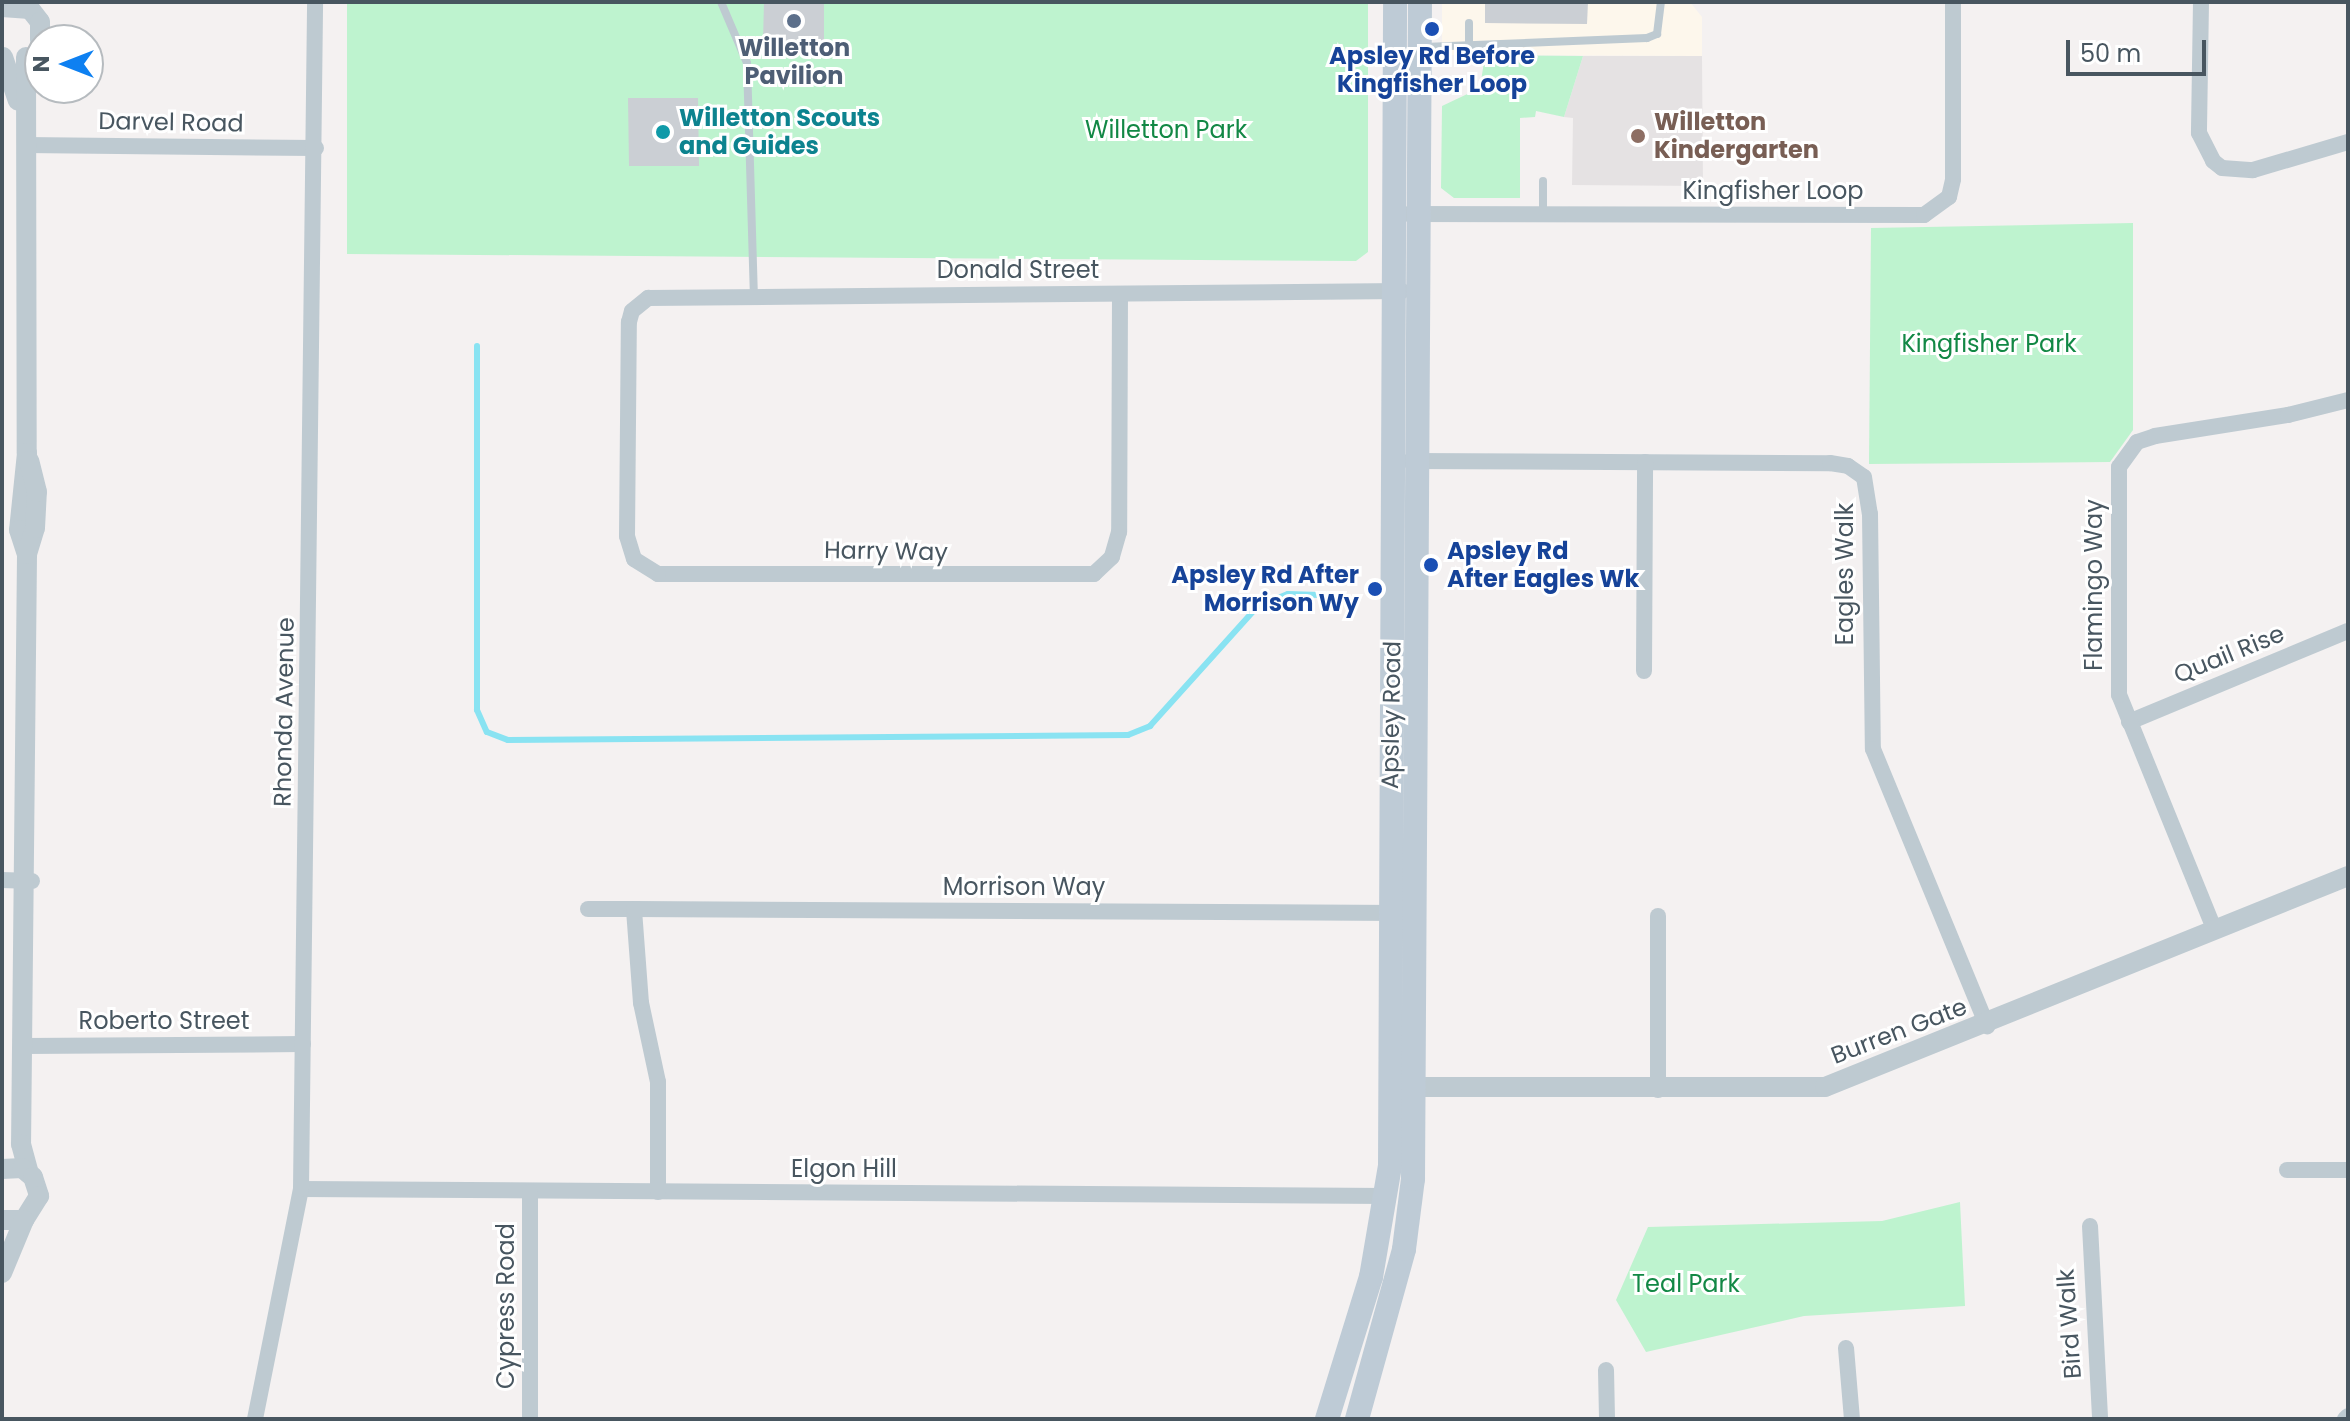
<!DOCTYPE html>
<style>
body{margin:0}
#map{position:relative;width:2350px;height:1421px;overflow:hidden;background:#f4f1f1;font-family:Poppins,sans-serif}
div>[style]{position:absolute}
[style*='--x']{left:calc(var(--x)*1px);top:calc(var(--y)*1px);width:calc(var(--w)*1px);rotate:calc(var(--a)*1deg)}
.commercial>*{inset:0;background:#fdf7ec}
.education>*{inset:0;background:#e5e2e3}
.green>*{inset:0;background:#bef3cf}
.stream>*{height:6px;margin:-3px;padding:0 3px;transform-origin:3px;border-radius:3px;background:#89e3f2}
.building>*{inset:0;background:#cbcfd4}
.service>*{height:8px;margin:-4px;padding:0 4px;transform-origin:4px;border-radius:4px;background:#becad1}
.minor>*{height:16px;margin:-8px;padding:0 8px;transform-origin:8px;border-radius:8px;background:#becad1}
.tertiary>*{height:20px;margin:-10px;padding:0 10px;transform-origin:10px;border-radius:10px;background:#becad1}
.secondary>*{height:24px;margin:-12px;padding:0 12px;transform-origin:12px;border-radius:12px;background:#becbd6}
.dots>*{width:22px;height:22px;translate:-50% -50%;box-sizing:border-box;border:4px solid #fff;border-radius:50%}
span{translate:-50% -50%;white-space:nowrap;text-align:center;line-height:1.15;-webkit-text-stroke:6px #fff;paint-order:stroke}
.service-label{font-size:24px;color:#4e5e75;font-weight:700}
.transit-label{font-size:24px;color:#164399;font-weight:700}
.left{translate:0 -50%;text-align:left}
.right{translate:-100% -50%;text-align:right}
.culture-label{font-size:24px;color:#0d838f;font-weight:700}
.street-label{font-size:24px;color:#485660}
.education-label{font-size:24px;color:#785e54;font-weight:700}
.park-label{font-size:24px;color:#128845}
.frame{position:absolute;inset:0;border:4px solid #485660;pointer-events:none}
.north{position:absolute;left:24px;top:24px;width:80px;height:80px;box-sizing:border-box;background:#fff;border:2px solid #b6bbbf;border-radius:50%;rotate:270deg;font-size:22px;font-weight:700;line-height:32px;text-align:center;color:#485660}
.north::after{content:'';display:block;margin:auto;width:28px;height:36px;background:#0e80f1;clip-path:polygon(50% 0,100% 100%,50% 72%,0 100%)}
.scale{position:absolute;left:2066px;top:40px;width:140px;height:36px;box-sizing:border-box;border:4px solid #485660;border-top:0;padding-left:10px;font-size:24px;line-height:28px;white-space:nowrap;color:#485660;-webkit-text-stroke:6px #fff;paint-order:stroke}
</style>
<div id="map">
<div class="commercial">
<i style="clip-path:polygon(1442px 2px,1690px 2px,1702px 17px,1702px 56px,1442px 55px)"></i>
</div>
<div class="education">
<i style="clip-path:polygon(1583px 56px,1702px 56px,1703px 186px,1572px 185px,1573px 118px,1564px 117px)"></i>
</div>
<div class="green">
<i style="clip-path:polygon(347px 2px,1368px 2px,1368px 252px,1356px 261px,347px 254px)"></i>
<i style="clip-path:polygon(1485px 55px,1583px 56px,1564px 117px,1536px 111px,1535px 117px,1520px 118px,1520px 198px,1454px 198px,1441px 188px,1442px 106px,1480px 88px)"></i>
<i style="clip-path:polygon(2133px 223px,2133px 430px,2110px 462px,1869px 464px,1871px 228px)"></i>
<i style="clip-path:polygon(1960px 1202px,1965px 1306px,1804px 1316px,1646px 1352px,1616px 1300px,1648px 1227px,1882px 1221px)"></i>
</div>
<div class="stream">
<i style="--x:477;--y:346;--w:364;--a:90"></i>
<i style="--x:477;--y:710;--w:24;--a:66"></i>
<i style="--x:487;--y:732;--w:22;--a:21"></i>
<i style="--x:508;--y:740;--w:620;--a:-0.46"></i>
<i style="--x:1128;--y:735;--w:24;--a:-22"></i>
<i style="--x:1150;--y:726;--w:161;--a:-48"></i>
<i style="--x:1258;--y:606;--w:32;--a:-22"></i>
<i style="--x:1288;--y:594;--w:31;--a:2"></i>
</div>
<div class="building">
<i style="clip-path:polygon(764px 2px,824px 2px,824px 41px,763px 41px)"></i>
<i style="clip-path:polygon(1485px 2px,1588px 2px,1587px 24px,1485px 23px)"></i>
<i style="clip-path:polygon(628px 98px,698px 98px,699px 166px,629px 166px)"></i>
</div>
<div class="service">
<i style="--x:721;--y:2;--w:66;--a:66.9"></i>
<i style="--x:747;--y:63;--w:231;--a:88.3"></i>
<i style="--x:1469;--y:23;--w:22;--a:90"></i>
<i style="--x:1424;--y:47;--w:223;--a:-2.3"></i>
<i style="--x:1647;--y:38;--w:11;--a:-22"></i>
<i style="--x:1657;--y:34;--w:32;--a:-83"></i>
<i style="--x:1543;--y:181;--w:33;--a:90"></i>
</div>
<div class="minor">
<i style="--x:2201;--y:2;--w:131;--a:90.9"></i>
<i style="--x:2199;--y:133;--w:31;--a:63"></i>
<i style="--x:2213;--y:161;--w:11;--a:38"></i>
<i style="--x:2222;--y:168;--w:31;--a:4"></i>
<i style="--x:2253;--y:170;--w:99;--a:-16.4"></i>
<i style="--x:25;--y:145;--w:291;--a:0.6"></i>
<i style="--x:1409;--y:214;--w:515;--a:0.11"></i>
<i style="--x:1924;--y:215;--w:31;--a:-36"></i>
<i style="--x:1949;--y:197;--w:18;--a:-77"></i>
<i style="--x:1953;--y:179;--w:177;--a:-90"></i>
<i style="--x:1120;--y:294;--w:238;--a:90.2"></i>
<i style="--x:1119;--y:532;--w:26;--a:106"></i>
<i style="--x:1112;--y:557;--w:25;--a:137"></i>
<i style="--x:1094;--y:574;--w:436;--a:180"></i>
<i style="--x:658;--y:574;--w:28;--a:-148"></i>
<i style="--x:634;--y:559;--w:24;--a:-107"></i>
<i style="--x:627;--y:536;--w:214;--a:-89.5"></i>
<i style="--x:629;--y:322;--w:11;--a:-75"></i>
<i style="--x:632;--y:311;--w:21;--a:-39"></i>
<i style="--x:648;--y:298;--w:754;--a:-0.53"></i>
<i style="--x:1410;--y:461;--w:420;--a:0.3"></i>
<i style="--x:1830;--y:463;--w:18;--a:9"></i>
<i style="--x:1848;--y:466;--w:19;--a:35"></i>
<i style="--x:1864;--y:477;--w:37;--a:81"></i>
<i style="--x:1870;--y:514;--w:235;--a:89.3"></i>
<i style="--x:1873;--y:749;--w:300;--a:67.6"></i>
<i style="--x:1644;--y:671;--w:209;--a:-89.7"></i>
<i style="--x:2129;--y:722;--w:237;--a:-22.6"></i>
<i style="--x:2;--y:880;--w:30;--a:2"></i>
<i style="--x:588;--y:909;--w:46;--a:0"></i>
<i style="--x:1658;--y:916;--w:174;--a:90"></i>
<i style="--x:2215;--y:931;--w:255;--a:-112.1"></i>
<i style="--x:2119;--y:695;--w:228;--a:-90"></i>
<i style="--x:2119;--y:467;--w:31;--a:-54"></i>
<i style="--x:2137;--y:442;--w:19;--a:-18"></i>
<i style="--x:2155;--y:436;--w:135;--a:-9"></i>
<i style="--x:2288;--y:415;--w:62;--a:-14"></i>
<i style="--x:25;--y:1046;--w:278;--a:-0.4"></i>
<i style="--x:2287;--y:1170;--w:61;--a:0"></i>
<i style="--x:301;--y:1189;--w:1086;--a:0.37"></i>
<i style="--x:658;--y:1192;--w:110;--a:-90"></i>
<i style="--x:658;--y:1082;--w:81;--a:-102.1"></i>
<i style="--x:641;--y:1003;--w:94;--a:-94.3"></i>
<i style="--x:634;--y:909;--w:766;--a:0.3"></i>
<i style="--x:2090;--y:1226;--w:193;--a:87"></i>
<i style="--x:1846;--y:1348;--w:71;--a:85.2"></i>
<i style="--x:1606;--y:1370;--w:49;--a:88.8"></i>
<i style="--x:255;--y:1419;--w:235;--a:-78.7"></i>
<i style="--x:301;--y:1189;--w:1187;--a:-89.32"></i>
<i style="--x:530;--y:1419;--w:227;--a:-90"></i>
<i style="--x:2345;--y:1419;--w:4;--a:-45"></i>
</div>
<div class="tertiary">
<i style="--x:2;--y:7;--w:28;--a:4"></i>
<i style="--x:30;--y:9;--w:16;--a:52"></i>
<i style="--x:40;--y:22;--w:18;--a:90"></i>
<i style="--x:3;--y:57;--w:46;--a:71.2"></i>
<i style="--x:26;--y:57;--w:396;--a:89.9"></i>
<i style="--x:27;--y:453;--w:77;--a:95.9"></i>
<i style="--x:19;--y:530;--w:26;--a:72"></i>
<i style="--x:27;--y:555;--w:589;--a:90.58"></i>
<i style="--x:21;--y:1144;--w:31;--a:75"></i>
<i style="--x:27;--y:554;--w:27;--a:-73"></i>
<i style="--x:35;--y:528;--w:36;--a:-87"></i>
<i style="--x:37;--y:492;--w:32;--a:-104"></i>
<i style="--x:1401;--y:1087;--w:424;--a:0"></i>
<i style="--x:1825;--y:1087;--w:564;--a:-21.97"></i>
<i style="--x:2;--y:1169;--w:20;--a:-3"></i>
<i style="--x:22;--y:1168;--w:14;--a:39"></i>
<i style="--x:33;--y:1177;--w:20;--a:72"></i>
<i style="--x:39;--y:1196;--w:28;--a:122"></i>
<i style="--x:24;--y:1220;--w:22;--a:180"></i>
<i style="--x:2;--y:1273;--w:57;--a:-67.5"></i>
</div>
<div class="secondary">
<i style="--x:1327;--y:1419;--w:149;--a:-72.8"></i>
<i style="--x:1371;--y:1277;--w:113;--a:-80.3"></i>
<i style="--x:1390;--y:1166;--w:1164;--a:-89.75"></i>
<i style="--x:1357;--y:1419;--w:176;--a:-74.5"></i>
<i style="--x:1404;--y:1249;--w:71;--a:-82.7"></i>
<i style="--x:1413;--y:1179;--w:1177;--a:-89.66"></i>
</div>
<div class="dots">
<i style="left:794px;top:21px;background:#5c6f8a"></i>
<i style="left:1432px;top:29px;background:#1a4fb4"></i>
<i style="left:663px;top:132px;background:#0f9aa8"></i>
<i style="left:1638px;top:136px;background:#8d6e63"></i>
<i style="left:1431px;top:565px;background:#1a4fb4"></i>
<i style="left:1375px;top:589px;background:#1a4fb4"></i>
</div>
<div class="service-label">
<span style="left:794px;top:62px">Willetton<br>Pavilion</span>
</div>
<div class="transit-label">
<span style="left:1432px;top:70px">Apsley Rd Before<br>Kingfisher Loop</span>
<span class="left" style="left:1447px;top:565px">Apsley Rd<br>After Eagles Wk</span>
<span class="right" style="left:1359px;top:589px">Apsley Rd After<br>Morrison Wy</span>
</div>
<div class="culture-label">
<span class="left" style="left:679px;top:132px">Willetton Scouts<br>and Guides</span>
</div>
<div class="street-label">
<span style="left:171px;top:122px;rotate:1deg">Darvel Road</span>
<span style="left:1773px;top:191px">Kingfisher Loop</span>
<span style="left:1018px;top:270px">Donald Street</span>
<span style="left:886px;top:551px;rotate:1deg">Harry Way</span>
<span style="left:1845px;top:574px;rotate:-90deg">Eagles Walk</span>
<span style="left:2094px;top:585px;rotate:-90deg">Flamingo Way</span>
<span style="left:2229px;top:654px;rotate:-22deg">Quail Rise</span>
<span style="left:284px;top:712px;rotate:-89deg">Rhonda Avenue</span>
<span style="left:1391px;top:715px;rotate:-89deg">Apsley Road</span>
<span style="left:1024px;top:887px">Morrison Way</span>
<span style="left:164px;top:1021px">Roberto Street</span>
<span style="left:1899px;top:1031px;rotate:-21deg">Burren Gate</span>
<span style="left:844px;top:1169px">Elgon Hill</span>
<span style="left:506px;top:1306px;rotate:-90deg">Cypress Road</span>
<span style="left:2069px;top:1324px;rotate:-94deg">Bird Walk</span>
</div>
<div class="education-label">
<span class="left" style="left:1654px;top:136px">Willetton<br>Kindergarten</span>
</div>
<div class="park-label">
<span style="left:1166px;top:130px">Willetton Park</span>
<span style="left:1989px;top:344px">Kingfisher Park</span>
<span style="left:1686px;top:1284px">Teal Park</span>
</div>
<div class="frame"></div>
<div class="north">N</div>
<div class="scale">50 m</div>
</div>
